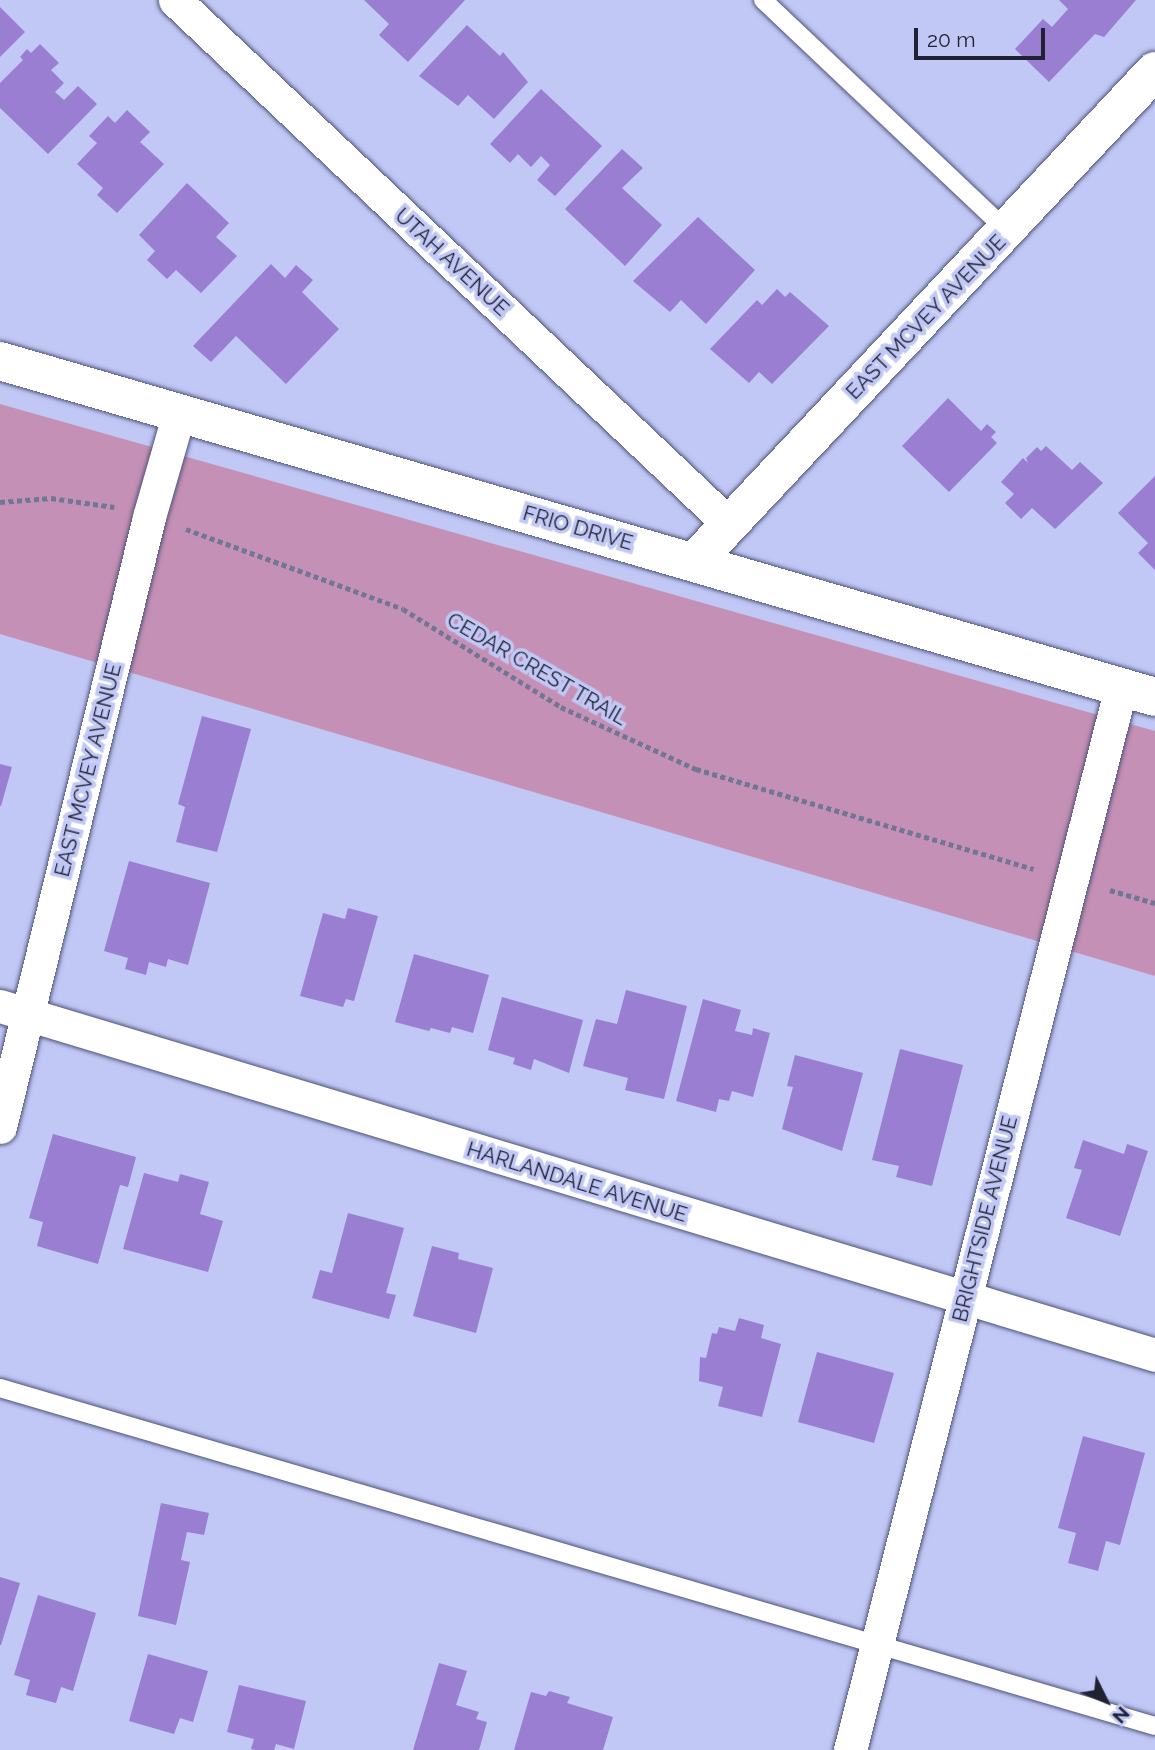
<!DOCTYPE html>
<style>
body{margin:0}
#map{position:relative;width:1155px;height:1750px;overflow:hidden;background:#c1c8f5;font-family:Raleway,sans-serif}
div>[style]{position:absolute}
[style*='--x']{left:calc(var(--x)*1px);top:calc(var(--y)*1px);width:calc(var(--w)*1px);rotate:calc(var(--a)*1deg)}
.green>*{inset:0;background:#c590b5}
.building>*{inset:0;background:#997ed1}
.path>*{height:4.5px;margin-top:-2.25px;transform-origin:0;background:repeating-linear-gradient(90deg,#727695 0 5px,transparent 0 8.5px)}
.roads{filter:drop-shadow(0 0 2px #4e5379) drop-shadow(0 0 2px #4e5379)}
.service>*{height:18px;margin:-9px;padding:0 9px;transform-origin:9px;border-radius:9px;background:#fff}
.minor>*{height:33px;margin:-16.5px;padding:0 16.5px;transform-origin:16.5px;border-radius:16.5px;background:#fff}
.tertiary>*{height:38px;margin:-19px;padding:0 19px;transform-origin:19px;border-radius:19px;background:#fff}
span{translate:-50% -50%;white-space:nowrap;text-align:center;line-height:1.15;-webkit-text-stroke:7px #c1c8f5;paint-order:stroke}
.street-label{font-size:21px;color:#202233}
.north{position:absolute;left:1071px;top:1666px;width:70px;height:70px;-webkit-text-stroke:5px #c1c8f5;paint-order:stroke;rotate:133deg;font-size:19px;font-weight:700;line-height:28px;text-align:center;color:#202233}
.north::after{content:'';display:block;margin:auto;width:24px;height:32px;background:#202233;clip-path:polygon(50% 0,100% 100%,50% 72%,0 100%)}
.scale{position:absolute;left:914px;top:28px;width:131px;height:32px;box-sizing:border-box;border:4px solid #202233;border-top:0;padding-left:9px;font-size:21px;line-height:24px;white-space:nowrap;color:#202233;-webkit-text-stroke:5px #c1c8f5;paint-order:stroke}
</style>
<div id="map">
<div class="green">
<i style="clip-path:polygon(0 404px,1155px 731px,1155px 976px,0 634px)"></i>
</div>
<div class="building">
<i style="clip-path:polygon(364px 0,465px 0,408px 62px,379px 35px,389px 24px)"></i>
<i style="clip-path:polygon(1059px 0,1136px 0,1104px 37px,1095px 34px,1049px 82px,1015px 49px,1043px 19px,1052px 27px,1068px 9px)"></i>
<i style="clip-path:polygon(0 7px,25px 32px,0 57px)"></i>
<i style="clip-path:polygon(467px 25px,500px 56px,503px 52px,528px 82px,494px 119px,468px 95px,458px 106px,419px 76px)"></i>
<i style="clip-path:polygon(40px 44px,59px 63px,51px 70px,64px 83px,55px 92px,64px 100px,78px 86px,97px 104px,48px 154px,0 108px,0 83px,23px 60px,20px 57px,27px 49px,31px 53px)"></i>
<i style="clip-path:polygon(541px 89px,602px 146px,555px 196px,537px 180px,550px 165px,541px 156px,531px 167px,518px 154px,510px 163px,490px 144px)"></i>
<i style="clip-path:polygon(127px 110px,150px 132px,140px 142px,164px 164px,117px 213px,97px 195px,103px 188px,77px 164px,97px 143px,89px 136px,108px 116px,115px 123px)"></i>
<i style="clip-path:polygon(622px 149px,643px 168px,622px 188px,662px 225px,625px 266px,565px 209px)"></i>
<i style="clip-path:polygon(187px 183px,229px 223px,216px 237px,237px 256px,201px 293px,176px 270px,167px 279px,147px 260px,155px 251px,139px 235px)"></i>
<i style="clip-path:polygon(698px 217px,755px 270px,706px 324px,681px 300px,670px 312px,633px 281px)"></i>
<i style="clip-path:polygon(271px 264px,285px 278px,296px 265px,313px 280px,302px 292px,339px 329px,286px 384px,236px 336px,211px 362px,193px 346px)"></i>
<i style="clip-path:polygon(777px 289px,785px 297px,790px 292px,829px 326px,772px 384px,759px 372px,749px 383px,710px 349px,757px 300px,762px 305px)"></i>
<i style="clip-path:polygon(948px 398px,981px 431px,987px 424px,996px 432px,991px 437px,997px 443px,949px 492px,902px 446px)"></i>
<i style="clip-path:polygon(1046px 446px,1072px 470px,1080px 462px,1103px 483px,1055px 529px,1032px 508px,1021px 519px,1005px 503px,1014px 494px,1001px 482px,1023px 458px,1028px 463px,1026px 458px,1037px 447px,1041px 451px)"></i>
<i style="clip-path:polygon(1155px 476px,1155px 570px,1138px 553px,1148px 543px,1118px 513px)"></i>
<i style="clip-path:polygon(202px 716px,251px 729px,217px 852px,176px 842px,185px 807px,178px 804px)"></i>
<i style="clip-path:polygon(0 764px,12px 767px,1px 806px,0 806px)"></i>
<i style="clip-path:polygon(129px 861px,210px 883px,188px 965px,168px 959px,166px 967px,149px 962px,146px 975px,125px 969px,128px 958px,104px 951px)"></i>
<i style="clip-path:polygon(348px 908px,378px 916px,354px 1001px,346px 999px,343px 1007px,300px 996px,323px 913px,345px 919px)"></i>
<i style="clip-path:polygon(414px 954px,489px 975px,473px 1033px,452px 1027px,450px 1033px,431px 1028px,429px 1031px,395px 1022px)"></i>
<i style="clip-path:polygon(626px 990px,687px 1006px,664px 1099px,625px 1090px,628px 1078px,583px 1066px,596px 1019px,617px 1024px)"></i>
<i style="clip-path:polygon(502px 997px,583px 1020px,569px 1073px,534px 1059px,531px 1070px,513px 1064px,515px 1058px,488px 1050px)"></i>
<i style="clip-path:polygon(703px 999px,741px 1010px,735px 1031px,752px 1035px,753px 1028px,770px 1033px,753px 1097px,732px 1091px,729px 1101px,719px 1099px,716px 1112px,676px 1101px)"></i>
<i style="clip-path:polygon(900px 1049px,963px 1065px,932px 1186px,896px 1177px,899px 1166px,872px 1160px)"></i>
<i style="clip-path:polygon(795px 1055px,863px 1073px,842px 1151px,782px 1129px,793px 1087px,787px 1086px)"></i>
<i style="clip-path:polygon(53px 1134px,136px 1157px,128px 1187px,120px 1185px,98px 1264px,37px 1246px,43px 1222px,29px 1218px)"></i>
<i style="clip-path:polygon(1083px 1140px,1124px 1154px,1127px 1144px,1148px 1151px,1120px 1236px,1066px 1218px,1082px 1170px,1074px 1168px)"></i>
<i style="clip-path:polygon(144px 1173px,178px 1182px,180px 1174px,209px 1182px,200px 1214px,223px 1221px,208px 1272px,123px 1249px)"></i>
<i style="clip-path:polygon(348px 1213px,404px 1228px,386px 1293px,396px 1295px,389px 1319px,312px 1298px,320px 1270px,332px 1273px)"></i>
<i style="clip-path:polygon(432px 1246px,459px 1253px,458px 1259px,493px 1268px,476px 1333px,413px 1316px)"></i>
<i style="clip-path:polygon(739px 1318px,764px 1325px,761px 1338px,781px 1344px,762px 1417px,718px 1406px,723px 1387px,699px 1381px,700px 1357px,706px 1358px,712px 1333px,717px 1334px,719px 1327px,735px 1331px)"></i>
<i style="clip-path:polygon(817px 1352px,894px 1373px,874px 1443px,798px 1422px)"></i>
<i style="clip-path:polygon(1083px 1436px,1145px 1453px,1120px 1545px,1106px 1541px,1098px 1571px,1068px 1563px,1076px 1533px,1058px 1528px)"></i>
<i style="clip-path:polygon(161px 1503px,209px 1513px,204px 1535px,187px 1532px,181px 1560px,190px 1562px,176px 1625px,138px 1616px)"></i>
<i style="clip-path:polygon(0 1577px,20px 1583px,1px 1645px,0 1645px)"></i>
<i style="clip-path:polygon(38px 1595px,96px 1613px,73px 1691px,61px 1687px,56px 1703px,26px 1695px,30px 1680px,14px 1675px)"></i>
<i style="clip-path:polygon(148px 1654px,208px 1671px,193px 1722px,180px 1718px,174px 1734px,129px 1721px)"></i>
<i style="clip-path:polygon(439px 1663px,467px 1671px,456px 1705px,479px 1712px,476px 1719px,487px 1722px,479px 1750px,413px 1750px)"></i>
<i style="clip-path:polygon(239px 1685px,306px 1701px,294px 1749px,276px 1744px,274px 1750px,256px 1750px,251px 1749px,254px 1739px,227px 1732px)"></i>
<i style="clip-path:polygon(549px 1691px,570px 1697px,567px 1703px,613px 1717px,603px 1750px,514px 1750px,531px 1692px,546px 1696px)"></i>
</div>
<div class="path">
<i style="--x:0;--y:502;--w:51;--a:-4.5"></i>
<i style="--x:51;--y:498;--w:64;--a:8.1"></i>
<i style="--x:186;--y:529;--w:231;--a:20.2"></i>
<i style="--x:403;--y:609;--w:186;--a:31.8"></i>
<i style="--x:561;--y:707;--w:149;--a:24.7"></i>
<i style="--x:696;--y:769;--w:352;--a:16.5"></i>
<i style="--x:1110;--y:890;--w:47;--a:16.1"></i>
</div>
<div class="roads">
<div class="service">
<i style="--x:763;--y:0;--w:336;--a:43.4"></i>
<i style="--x:0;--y:1388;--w:1203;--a:16.31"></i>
</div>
<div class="minor">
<i style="--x:175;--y:0;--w:763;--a:43.41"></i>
<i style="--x:0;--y:1006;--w:1207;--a:16.81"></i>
<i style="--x:0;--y:1127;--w:628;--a:-76.27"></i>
<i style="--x:149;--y:517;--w:108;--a:-73.9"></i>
<i style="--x:850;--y:1750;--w:1097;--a:-75.7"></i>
</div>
<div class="tertiary">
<i style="--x:0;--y:361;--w:1203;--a:16.22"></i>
<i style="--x:695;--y:561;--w:672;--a:-46.81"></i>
</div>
</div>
<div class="street-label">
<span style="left:452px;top:262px;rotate:43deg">UTAH AVENUE</span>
<span style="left:926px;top:317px;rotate:-46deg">EAST MCVEY AVENUE</span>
<span style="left:578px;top:528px;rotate:16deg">FRIO DRIVE</span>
<span style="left:537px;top:669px;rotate:30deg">CEDAR CREST TRAIL</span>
<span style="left:88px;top:770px;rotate:-76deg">EAST MCVEY AVENUE</span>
<span style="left:577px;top:1182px;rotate:17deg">HARLANDALE AVENUE</span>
<span style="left:985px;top:1219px;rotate:-76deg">BRIGHTSIDE AVENUE</span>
</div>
<div class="north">N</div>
<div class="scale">20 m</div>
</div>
